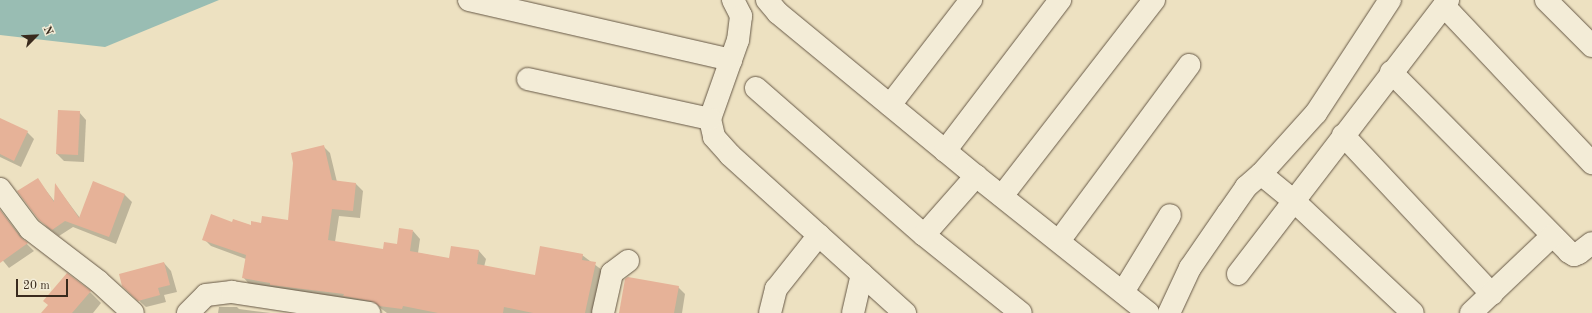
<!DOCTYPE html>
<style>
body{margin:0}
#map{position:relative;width:1592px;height:313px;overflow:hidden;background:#ede1c1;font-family:"Old Standard TT",serif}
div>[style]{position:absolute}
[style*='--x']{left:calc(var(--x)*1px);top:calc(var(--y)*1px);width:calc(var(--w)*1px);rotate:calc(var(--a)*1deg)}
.water>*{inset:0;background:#99bdb3}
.shadow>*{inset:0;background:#0003}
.building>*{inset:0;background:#e6b298}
.roads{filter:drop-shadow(0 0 1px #665846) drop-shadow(0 0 1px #665846)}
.minor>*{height:22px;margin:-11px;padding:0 11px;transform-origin:11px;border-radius:11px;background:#f3ecd7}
span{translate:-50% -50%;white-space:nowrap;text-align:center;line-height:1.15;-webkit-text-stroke:4px #f3ecd7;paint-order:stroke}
.north{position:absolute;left:16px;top:16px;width:40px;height:40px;-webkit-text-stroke:3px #f3ecd7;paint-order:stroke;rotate:66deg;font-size:11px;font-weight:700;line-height:16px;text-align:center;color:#392a1d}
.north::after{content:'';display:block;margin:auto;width:14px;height:18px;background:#392a1d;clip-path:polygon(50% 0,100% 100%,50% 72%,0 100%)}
.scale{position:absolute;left:16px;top:279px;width:52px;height:18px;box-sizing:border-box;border:2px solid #392a1d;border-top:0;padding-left:5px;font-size:12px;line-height:14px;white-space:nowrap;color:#392a1d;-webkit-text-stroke:3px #f3ecd7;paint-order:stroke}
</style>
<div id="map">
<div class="water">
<i style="clip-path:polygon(0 0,219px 0,105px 47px,0 35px)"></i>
</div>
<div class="shadow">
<i style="clip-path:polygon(79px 112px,86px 120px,84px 162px,64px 161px,57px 154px)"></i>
<i style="clip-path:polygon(0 119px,27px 132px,34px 139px,21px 167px,0 157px)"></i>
<i style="clip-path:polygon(323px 146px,330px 153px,337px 182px,356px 184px,363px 191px,360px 218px,339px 216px,335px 242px,384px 250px,398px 245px,413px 231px,420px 239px,418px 253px,450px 259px,479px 251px,486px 259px,484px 267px,535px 276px,582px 255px,602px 270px,593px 313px,387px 313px,379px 307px,250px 285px,243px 277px,246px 259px,211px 246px,204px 239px,233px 223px,252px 226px,288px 222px)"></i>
<i style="clip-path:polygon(37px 179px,55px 202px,56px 186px,80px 218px,93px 183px,125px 195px,132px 202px,116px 244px,73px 227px,59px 236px,47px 227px,40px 219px)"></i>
<i style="clip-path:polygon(0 210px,25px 242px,34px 251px,9px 268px,0 257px)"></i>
<i style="clip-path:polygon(164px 263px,171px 271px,177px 292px,164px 295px,166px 302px,146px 307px,131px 293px)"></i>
<i style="clip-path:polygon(678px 287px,685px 294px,682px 313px,619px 313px)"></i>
<i style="clip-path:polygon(90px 292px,101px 303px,93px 313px,43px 313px)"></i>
<i style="clip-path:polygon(219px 307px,237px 307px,239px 309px,271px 313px,218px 313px)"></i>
</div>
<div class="building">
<i style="clip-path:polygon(58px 110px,80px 111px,78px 155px,56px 154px)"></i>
<i style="clip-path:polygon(0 118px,28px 131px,14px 161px,0 154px)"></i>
<i style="clip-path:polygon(324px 145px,332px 180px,356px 183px,353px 211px,332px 209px,328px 240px,383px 249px,384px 242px,397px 244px,399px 228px,413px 230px,410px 251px,449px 258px,451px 246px,479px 250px,477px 264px,535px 275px,540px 246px,583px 254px,582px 260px,596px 262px,585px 313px,533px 313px,504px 307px,503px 313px,438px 313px,403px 306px,402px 309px,379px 306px,371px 301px,343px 296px,344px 294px,270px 285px,270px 283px,242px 278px,246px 255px,202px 240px,211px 214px,232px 222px,233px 219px,251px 225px,251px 221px,261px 223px,262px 216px,288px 220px,293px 163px,291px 153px)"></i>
<i style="clip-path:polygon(38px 178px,54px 202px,55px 183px,79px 218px,93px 181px,125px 194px,109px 237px,65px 221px,52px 230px,39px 220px,17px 191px)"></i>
<i style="clip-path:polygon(0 210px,20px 237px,28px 243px,0 263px)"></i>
<i style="clip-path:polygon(164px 262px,170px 285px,158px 288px,160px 295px,138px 301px,122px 286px,119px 274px)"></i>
<i style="clip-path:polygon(67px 273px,91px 291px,72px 313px,41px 313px,48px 305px,43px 301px)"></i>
<i style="clip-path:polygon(628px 277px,679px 286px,674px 313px,619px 313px,625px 279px)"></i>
</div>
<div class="roads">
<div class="minor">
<i style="--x:469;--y:0;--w:269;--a:12.9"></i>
<i style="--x:733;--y:0;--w:18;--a:63"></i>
<i style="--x:741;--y:16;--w:24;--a:97"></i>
<i style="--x:738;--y:40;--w:84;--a:109.5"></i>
<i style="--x:710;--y:119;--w:18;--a:77"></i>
<i style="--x:714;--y:137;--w:24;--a:48"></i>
<i style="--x:730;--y:155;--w:236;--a:42.1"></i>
<i style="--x:767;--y:0;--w:17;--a:50"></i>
<i style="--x:778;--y:13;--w:256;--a:39.5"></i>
<i style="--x:976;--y:176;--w:220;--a:38.5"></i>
<i style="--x:1546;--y:0;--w:65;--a:45"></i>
<i style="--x:1444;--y:6;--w:216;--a:46.7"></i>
<i style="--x:1391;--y:72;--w:253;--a:45.3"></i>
<i style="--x:1569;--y:252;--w:6;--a:31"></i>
<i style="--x:1574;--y:255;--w:5;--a:-22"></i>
<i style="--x:1579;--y:253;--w:16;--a:-38"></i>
<i style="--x:528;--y:79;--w:186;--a:12.4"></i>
<i style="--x:756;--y:88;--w:223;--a:41.2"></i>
<i style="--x:924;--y:235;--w:124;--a:38.8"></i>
<i style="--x:890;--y:105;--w:133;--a:-52.4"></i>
<i style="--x:1343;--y:135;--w:218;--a:46.9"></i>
<i style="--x:945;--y:151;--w:190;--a:-52.7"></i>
<i style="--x:1261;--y:174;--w:43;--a:39.3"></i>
<i style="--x:1294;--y:201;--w:163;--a:43.3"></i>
<i style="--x:0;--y:189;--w:50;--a:53.1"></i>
<i style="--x:30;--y:229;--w:86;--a:37.4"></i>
<i style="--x:98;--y:281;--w:47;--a:42.4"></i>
<i style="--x:1002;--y:196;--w:248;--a:-52.2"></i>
<i style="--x:924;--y:235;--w:79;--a:-48.6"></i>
<i style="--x:1059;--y:241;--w:219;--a:-53.5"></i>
<i style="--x:1238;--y:274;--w:345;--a:-52.5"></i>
<i style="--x:1123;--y:292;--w:90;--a:-58.6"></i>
<i style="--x:188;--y:313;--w:25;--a:-45"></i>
<i style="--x:206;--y:295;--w:26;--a:-7"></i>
<i style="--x:232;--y:292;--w:139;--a:8.7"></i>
<i style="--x:603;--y:313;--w:41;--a:-77.3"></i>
<i style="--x:612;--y:273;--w:20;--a:-37"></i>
<i style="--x:770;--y:313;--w:25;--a:-76"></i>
<i style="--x:776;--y:289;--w:69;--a:-51.5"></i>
<i style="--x:853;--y:313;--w:40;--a:-77"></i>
<i style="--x:1169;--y:313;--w:50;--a:-65"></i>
<i style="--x:1190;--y:268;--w:67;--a:-55.4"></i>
<i style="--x:1228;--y:213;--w:32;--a:-55"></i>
<i style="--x:1246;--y:187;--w:20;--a:-41"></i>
<i style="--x:1261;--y:174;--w:82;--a:-48"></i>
<i style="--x:1316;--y:113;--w:135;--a:-56.8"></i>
<i style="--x:1471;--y:313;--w:112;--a:-43.5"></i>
</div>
</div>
<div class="north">N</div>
<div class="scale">20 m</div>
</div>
